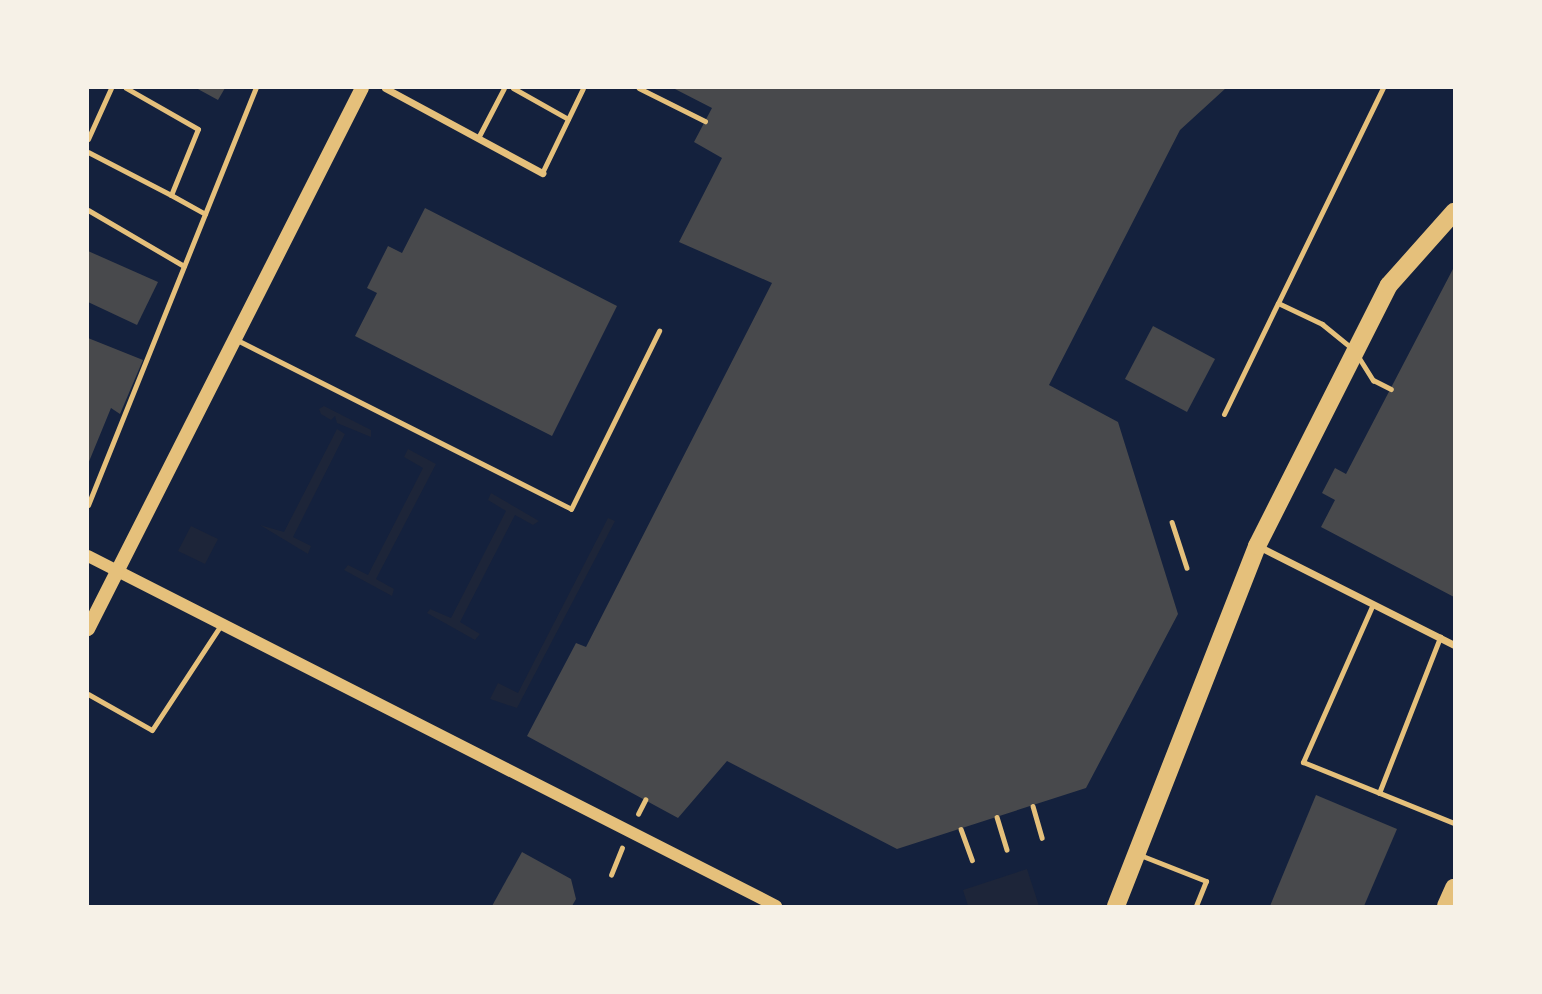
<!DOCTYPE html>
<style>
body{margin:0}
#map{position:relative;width:1542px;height:994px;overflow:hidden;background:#14213d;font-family:Lora,serif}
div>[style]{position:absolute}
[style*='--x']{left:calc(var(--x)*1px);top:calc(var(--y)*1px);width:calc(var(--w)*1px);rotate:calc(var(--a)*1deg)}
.green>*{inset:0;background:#1d2539}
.building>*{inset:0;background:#48494c}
.path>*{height:4.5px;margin:-2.25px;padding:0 2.25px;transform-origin:2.25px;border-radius:2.25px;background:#e5c07b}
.service>*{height:5px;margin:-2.5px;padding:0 2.5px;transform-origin:2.5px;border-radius:2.5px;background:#e5c07b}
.minor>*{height:7px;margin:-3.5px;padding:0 3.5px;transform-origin:3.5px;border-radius:3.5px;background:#e5c07b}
.tertiary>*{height:12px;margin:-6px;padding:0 6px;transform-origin:6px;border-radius:6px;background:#e5c07b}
.secondary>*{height:14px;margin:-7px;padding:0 7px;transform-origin:7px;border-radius:7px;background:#e5c07b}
.primary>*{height:18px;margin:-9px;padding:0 9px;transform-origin:9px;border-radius:9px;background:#e5c07b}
span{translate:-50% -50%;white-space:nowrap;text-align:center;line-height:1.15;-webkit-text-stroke:5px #f6f1e7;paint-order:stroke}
.frame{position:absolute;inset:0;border:89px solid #f6f1e7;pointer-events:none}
</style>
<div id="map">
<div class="green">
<i style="clip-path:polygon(324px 406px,371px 430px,371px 437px,337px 423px,335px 416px,331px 420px,321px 414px,319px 409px)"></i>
<i style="clip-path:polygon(337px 429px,345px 434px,293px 537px,311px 546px,308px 554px,260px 525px,284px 532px)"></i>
<i style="clip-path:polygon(408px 449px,436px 464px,376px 579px,394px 589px,392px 596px,344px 570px,348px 565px,368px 575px,423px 468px,404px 457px)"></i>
<i style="clip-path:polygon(491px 493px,539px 521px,533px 525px,515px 515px,460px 622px,480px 634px,475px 640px,427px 613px,430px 609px,451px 618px,506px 511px,488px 500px)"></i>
<i style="clip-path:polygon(608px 518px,615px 521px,517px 708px,490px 699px,498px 683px,518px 693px)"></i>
<i style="clip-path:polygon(191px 526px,218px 539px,205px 564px,178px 551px)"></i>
<i style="clip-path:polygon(1027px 869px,1039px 906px,968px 906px,963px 890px)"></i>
</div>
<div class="building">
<i style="clip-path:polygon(196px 88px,225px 88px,218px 100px)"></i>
<i style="clip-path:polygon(673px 88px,1226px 88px,1180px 130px,1049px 385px,1118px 422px,1178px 614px,1086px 788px,897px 849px,727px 761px,678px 818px,527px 736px,576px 643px,586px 647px,772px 283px,679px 242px,722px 158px,694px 142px,712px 108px)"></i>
<i style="clip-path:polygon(425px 208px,617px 306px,552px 436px,355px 336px,377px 293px,367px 288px,388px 246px,402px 253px)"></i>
<i style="clip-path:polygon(88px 251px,158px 282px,137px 325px,88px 302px)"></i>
<i style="clip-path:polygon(1454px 267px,1454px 597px,1321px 527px,1335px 500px,1322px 493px,1335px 468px,1346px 474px)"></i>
<i style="clip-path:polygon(1153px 326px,1215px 359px,1187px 412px,1125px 379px)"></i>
<i style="clip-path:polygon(88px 338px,143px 360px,120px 414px,111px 408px,88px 464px)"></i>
<i style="clip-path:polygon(1316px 795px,1397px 829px,1364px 906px,1270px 906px)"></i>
<i style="clip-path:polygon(522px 852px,571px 879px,576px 899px,572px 906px,492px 906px)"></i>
</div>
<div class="path">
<i style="--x:639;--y:88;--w:74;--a:26.6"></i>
<i style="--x:1172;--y:522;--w:48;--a:71.9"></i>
<i style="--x:1033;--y:806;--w:33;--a:74"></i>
<i style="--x:638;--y:814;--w:16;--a:-63"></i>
<i style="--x:997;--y:817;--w:34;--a:73"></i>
<i style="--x:961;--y:829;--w:33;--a:70"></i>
<i style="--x:611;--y:875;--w:29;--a:-68"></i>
</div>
<div class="service">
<i style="--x:513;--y:88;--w:63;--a:29.4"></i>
<i style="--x:478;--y:138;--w:56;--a:-62.5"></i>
<i style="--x:88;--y:139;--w:56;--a:-65.7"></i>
<i style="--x:88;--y:152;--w:93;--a:27.4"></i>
<i style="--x:171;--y:195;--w:71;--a:-67.8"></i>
<i style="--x:198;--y:129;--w:83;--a:-150.3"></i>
<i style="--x:542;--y:173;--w:94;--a:-64.2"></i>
<i style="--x:171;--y:195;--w:39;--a:29"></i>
<i style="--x:88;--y:210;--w:111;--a:30.3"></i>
<i style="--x:1278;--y:303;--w:239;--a:-64"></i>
<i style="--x:237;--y:340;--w:374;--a:26.8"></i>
<i style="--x:571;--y:509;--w:199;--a:-63.7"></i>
<i style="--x:1224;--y:414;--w:123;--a:-64.1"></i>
<i style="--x:1278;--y:303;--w:49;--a:25.5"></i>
<i style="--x:1322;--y:324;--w:41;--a:39.1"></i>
<i style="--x:1354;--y:350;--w:36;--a:58"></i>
<i style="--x:1373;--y:380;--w:20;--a:27"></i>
<i style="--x:88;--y:505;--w:450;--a:-68.1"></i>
<i style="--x:1373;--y:604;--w:173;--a:113.9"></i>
<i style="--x:1303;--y:762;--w:163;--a:22"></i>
<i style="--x:88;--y:694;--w:73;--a:29.4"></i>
<i style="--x:152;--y:730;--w:126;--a:-56.7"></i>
<i style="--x:1379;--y:793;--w:168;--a:-68.6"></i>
<i style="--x:1140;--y:855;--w:71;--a:21.5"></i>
<i style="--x:1206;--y:881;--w:27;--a:112"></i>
</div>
<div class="minor">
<i style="--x:385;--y:88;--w:179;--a:28.4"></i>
<i style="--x:1258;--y:546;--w:220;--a:26.8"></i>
</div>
<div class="tertiary">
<i style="--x:88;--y:556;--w:772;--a:26.96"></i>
</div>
<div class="secondary">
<i style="--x:88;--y:629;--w:606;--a:-63.14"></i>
</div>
<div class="primary">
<i style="--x:1116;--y:906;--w:387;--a:-68.6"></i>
<i style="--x:1257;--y:546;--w:292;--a:-63.2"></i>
<i style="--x:1389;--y:285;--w:98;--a:-48.3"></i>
<i style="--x:1446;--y:906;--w:20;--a:-66"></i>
</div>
<div class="frame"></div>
</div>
